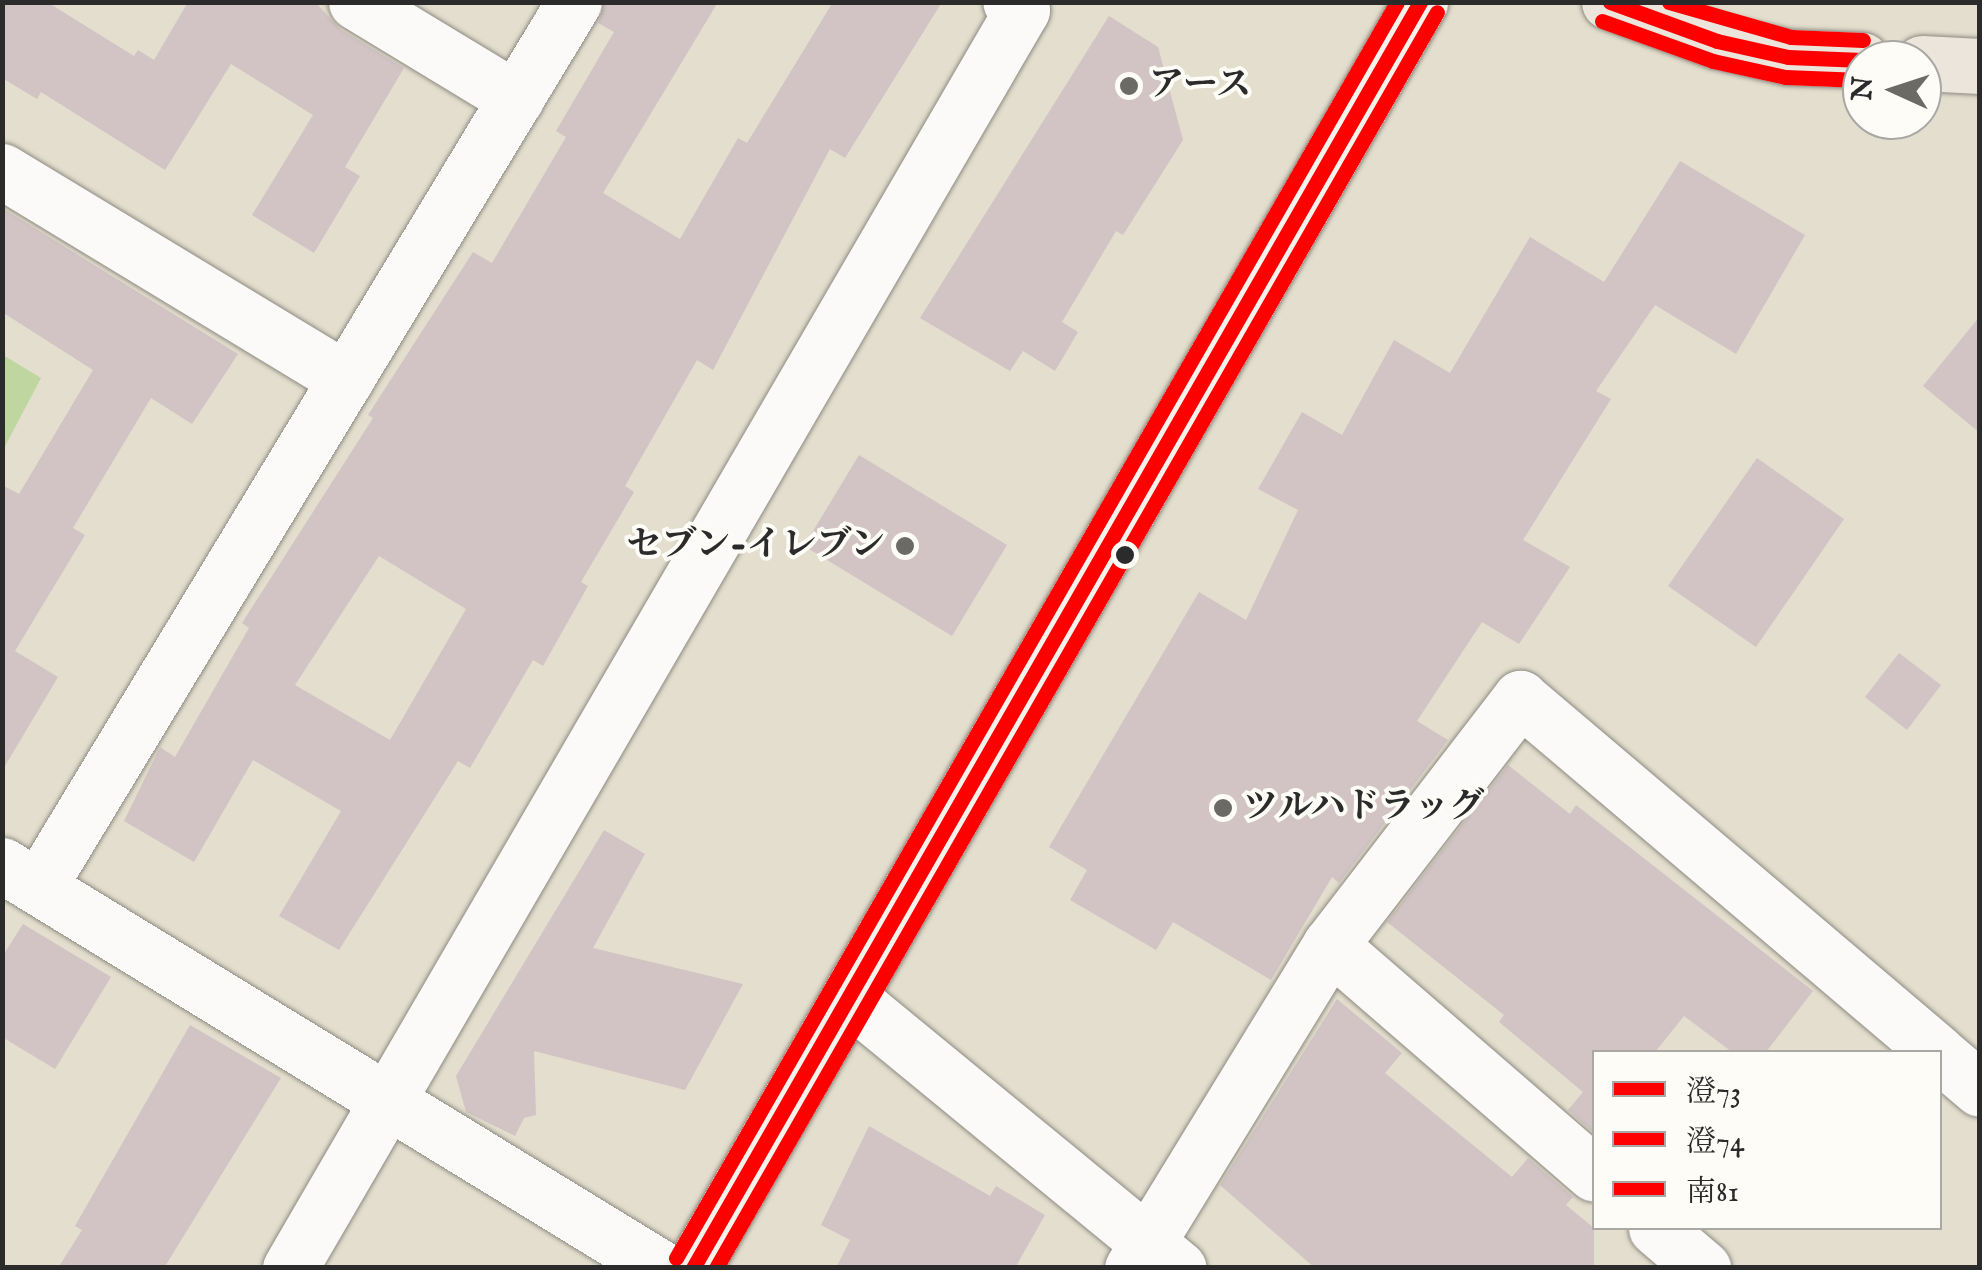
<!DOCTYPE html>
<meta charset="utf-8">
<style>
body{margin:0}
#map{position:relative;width:1982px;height:1270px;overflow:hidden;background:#e3decd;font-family:"IM FELL English","Noto Serif JP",serif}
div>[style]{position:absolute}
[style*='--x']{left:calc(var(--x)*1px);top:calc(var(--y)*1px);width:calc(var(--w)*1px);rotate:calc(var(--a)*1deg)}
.green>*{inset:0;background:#bfd6a0}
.building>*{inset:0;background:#d2c4c4}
.roads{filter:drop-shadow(0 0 2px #8d8a82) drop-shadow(0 0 2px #8d8a82)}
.street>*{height:55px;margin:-27.5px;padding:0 27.5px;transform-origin:27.5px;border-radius:27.5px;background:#fbfaf8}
.secondary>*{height:55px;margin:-27.5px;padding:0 27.5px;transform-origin:27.5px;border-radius:27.5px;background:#f5f2ec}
.primary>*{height:55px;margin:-27.5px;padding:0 27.5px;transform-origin:27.5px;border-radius:27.5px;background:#ece5dc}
.bus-1>*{height:15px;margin:-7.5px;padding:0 7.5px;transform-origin:7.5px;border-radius:7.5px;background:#f00}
.bus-2>*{height:15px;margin:-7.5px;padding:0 7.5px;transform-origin:7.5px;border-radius:7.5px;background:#f00}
.bus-3>*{height:15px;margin:-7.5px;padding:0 7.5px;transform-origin:7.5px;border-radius:7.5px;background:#f00}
.dots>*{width:28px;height:28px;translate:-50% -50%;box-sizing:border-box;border:5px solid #fdfcf7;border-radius:50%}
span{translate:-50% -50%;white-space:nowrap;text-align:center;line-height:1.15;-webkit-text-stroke:8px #fdfcf7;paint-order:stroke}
.poi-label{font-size:35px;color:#2b2b2b;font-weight:700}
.left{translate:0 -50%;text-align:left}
.right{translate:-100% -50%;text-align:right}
.frame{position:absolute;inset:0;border:5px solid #2b2b2b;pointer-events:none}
.legend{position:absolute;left:1592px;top:1050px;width:350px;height:180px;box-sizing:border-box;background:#fdfcf7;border:2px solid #a9a8a5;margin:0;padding:12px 18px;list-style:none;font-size:30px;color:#2b2b2b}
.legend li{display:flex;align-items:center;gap:20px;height:50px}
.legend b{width:50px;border:2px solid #a9a8a5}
.north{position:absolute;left:1842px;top:40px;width:100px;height:100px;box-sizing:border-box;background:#fdfcf7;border:2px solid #a9a8a5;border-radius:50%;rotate:273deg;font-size:28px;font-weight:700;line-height:40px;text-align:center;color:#2b2b2b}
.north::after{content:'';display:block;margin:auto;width:35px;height:45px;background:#6b6a64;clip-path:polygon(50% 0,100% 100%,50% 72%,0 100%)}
</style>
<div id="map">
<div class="green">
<i style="clip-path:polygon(3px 355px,41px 378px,3px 450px)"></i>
</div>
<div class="building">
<i style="clip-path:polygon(2px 2px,47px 2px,134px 56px,138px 50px,154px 60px,188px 2px,315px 2px,340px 29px,404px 68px,345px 167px,360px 176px,314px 253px,252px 215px,313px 115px,231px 64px,165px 170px,41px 92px,37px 99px,2px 78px)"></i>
<i style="clip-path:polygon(evenodd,605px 2px,718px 2px,603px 193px,680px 239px,738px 138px,747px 143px,833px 2px,942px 2px,845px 158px,830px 149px,713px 370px,697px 360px,625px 486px,634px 492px,581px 582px,588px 586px,543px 666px,533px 660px,470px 768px,458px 761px,339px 950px,279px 916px,341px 811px,253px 760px,194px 862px,124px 821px,160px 747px,175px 757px,249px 628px,242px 623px,373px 418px,368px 415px,473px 252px,492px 263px,566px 137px,556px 131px,614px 32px,598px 23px,605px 2px,379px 556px,466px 609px,390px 740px,295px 685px,379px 556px)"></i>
<i style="clip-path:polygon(1109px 16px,1158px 47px,1183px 140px,1123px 235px,1116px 231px,1062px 322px,1078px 332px,1055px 371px,1023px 351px,1010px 371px,920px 318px)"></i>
<i style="clip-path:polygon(1680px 161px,1805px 235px,1736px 354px,1655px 305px,1596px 391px,1611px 399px,1523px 540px,1570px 567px,1519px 644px,1482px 622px,1417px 721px,1448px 740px,1339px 883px,1332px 877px,1271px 980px,1173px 922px,1156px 950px,1070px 900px,1087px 870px,1049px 847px,1199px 592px,1246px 620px,1298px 510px,1258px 489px,1302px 412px,1342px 435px,1394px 340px,1450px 373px,1530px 237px,1604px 282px)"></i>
<i style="clip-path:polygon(2px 208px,238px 354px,192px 424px,151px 398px,73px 528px,85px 535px,15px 651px,58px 677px,2px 771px,2px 485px,19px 494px,93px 370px,2px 312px)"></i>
<i style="clip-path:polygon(1980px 316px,1980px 433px,1923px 386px)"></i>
<i style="clip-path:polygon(859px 455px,1007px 545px,952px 636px,804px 546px)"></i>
<i style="clip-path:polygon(1757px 458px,1844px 519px,1756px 647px,1668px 586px)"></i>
<i style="clip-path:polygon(1899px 653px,1941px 685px,1907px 730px,1865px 697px)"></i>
<i style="clip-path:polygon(1508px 765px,1570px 814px,1576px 805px,1813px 991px,1766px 1052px,1732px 1052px,1684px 1016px,1655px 1052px,1594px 1052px,1594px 1133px,1568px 1110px,1583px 1092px,1499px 1022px,1504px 1015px,1387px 922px)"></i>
<i style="clip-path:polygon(604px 830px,645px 854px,593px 948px,743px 984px,685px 1090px,534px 1051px,536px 1115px,524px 1118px,515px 1136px,466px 1112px,456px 1076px)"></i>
<i style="clip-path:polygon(23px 924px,111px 977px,55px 1069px,2px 1037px,2px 957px)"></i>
<i style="clip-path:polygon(1337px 999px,1402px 1053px,1385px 1073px,1512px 1177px,1528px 1158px,1573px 1197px,1566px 1205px,1594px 1228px,1594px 1268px,1315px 1268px,1220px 1185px)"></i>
<i style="clip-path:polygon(190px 1025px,281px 1078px,164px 1268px,58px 1268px,82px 1230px,75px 1226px)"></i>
<i style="clip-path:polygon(869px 1126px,990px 1196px,996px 1186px,1045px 1215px,1015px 1268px,836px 1268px,850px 1240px,821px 1225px)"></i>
</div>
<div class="roads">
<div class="street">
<i style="--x:356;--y:2;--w:187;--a:31.2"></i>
<i style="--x:2;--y:171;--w:402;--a:31.2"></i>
<i style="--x:2;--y:865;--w:772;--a:31.45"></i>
<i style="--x:39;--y:886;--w:1033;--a:-58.82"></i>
<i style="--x:1330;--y:945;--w:349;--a:40.9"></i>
<i style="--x:851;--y:999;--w:424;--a:39.4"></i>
<i style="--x:1940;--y:1055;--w:52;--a:40.4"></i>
<i style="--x:1656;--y:1228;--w:62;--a:40.4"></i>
<i style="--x:290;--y:1268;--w:1455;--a:-59.81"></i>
<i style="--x:1022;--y:10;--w:14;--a:-146"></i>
<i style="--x:1132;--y:1268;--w:379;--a:-58.5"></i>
<i style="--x:1330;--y:945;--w:312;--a:-52.4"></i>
<i style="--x:1520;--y:698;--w:547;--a:40.33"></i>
</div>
<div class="secondary">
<i style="--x:693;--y:1268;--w:1460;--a:-60.13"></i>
</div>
<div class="primary">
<i style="--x:1609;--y:2;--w:115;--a:19.9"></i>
<i style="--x:1717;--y:41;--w:73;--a:12.7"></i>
<i style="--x:1788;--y:57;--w:74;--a:2.3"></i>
<i style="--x:1922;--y:63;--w:58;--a:3"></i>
</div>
</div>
<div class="bus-1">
<i style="--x:1610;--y:2;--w:114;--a:20"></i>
<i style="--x:1717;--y:41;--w:73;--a:12.7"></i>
<i style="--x:1788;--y:57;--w:74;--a:2.3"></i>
<i style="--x:693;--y:1268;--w:1460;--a:-60.13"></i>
</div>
<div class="bus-2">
<i style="--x:1602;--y:21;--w:118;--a:19.8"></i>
<i style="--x:1713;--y:61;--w:74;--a:12.5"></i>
<i style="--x:1785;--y:77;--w:76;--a:2.3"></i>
<i style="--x:716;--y:1268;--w:1448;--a:-60.14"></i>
</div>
<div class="bus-3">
<i style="--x:1669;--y:2;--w:127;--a:16"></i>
<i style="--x:1791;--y:37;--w:72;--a:2.4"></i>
<i style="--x:676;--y:1258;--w:1448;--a:-60.14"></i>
</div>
<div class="dots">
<i style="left:1129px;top:86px;background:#6b6a64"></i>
<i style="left:905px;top:546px;background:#6b6a64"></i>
<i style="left:1125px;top:555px;background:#2b2b2b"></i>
<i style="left:1223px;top:808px;background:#6b6a64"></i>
</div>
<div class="poi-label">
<span class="left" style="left:1149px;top:86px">アース</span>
<span class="right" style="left:885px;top:546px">セブン-イレブン</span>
<span class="left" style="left:1243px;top:808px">ツルハドラッグ</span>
</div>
<div class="frame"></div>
<ul class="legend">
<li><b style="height:12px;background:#f00"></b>澄73</li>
<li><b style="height:12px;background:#f00"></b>澄74</li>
<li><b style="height:12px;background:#f00"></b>南81</li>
</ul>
<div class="north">N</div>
</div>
